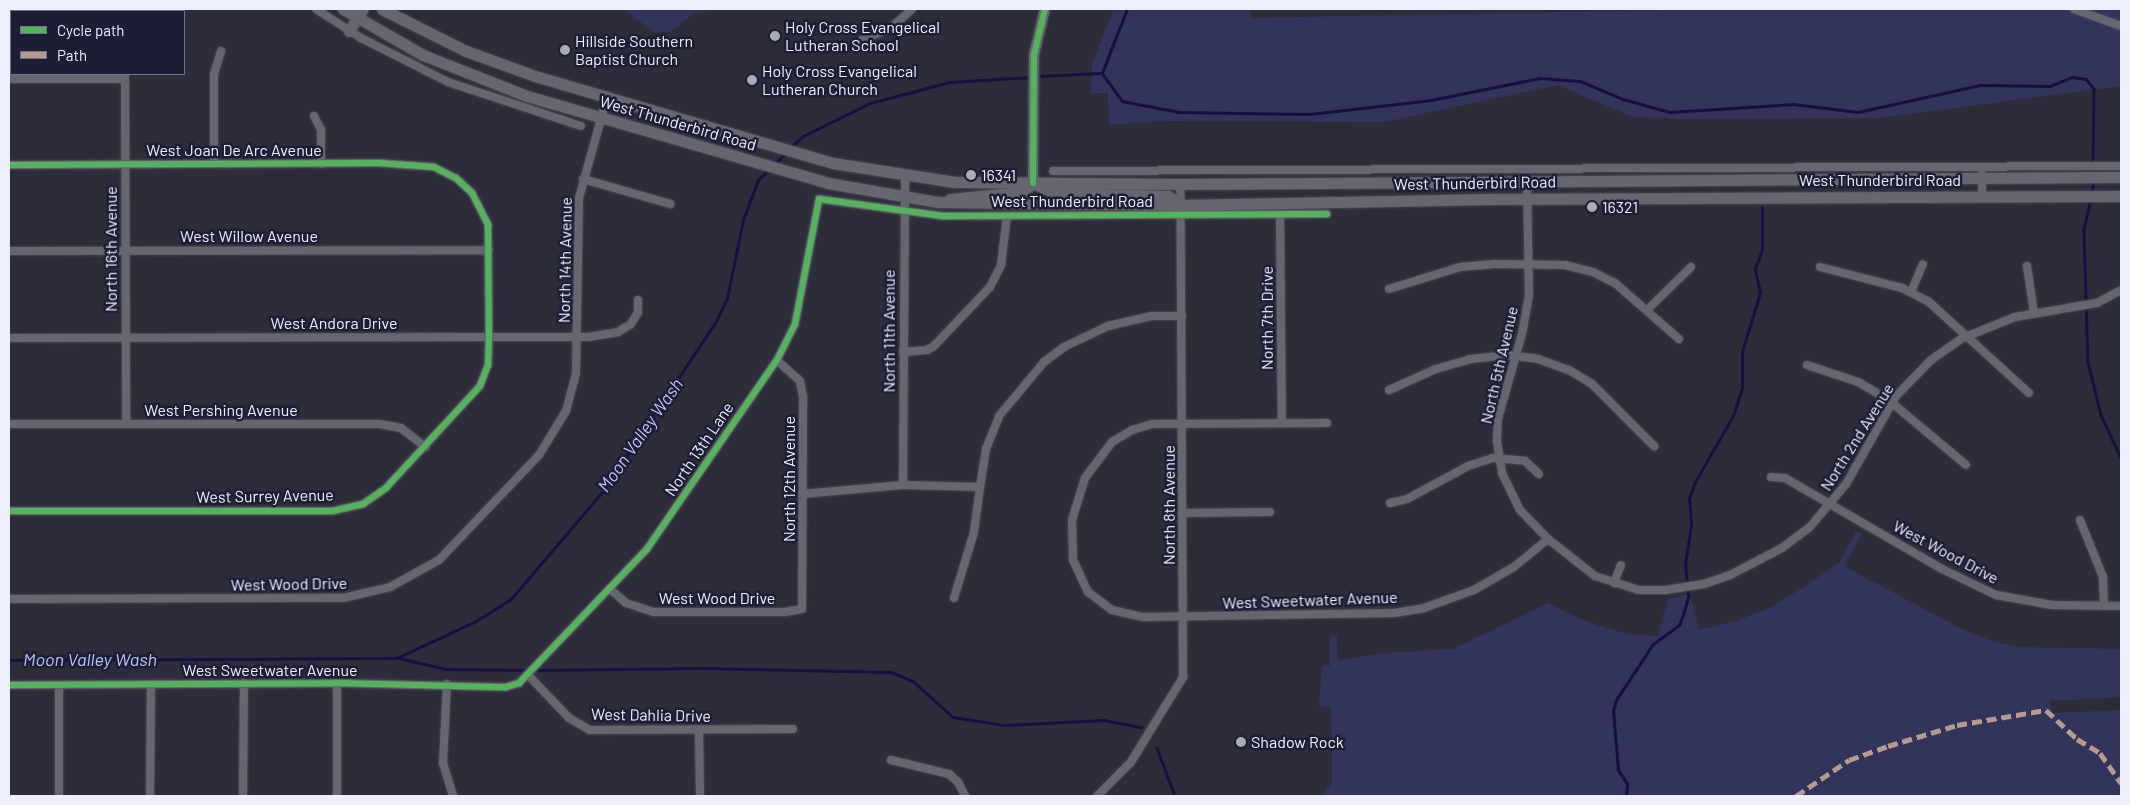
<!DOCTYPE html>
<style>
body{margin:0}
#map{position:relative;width:2130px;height:805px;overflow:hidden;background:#2c2d39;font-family:Barlow,sans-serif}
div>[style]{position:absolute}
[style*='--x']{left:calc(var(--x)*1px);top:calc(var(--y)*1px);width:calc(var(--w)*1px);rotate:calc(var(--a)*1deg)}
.green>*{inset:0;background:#33345c}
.stream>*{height:2.5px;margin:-1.25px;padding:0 1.25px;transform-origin:1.25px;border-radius:1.25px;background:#161042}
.roads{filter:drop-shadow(0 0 1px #494954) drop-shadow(0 0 1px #494954)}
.minor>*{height:8px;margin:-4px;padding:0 4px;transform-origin:4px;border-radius:4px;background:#656670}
.tertiary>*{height:10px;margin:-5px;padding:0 5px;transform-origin:5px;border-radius:5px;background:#656670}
.secondary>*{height:11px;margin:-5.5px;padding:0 5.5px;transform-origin:5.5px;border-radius:5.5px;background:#656670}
.quiet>*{height:5px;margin-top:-2.5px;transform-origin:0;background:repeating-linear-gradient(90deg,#b69a8f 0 10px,transparent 0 15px)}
.cycleway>*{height:6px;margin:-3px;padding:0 3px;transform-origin:3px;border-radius:3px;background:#56b35d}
.dots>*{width:14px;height:14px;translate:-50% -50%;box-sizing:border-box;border:2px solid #1d1e35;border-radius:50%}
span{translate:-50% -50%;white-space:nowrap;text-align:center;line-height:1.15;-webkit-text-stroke:5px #1d1e35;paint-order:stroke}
.poi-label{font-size:16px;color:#eeeffc}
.left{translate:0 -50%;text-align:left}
.street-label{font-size:16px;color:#eeeffc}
.water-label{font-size:18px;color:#bec4f9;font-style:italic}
.frame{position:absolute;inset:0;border:10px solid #eeeffc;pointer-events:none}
.legend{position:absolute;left:10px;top:10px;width:175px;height:65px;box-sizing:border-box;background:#1d1e35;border:1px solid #717285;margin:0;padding:6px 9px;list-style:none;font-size:15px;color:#eeeffc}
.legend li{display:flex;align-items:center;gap:10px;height:25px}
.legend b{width:25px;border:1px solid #717285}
</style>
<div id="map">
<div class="green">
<i style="clip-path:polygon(623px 9px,724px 9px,693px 14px,670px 32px,654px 32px)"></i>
<i style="clip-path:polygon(1114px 9px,1250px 9px,1250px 18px,1725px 9px,2121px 9px,2121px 86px,1879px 118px,1681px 119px,1633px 117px,1558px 85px,1384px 122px,1165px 121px,1109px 125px,1108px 93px,1091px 93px,1092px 64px)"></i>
<i style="clip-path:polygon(1856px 532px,1862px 534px,1844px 566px,1961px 629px,1992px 641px,2022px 647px,2121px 649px,2121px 697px,2049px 701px,2053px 713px,2121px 710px,2121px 796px,1321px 796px,1332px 783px,1331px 707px,1319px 706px,1322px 666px,1330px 666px,1330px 635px,1337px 636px,1338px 661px,1383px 653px,1453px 649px,1548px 603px,1587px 622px,1626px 634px,1658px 636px,1668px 599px,1690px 594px,1699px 630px,1736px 621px,1769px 608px,1801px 589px,1839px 563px)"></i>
</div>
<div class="stream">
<i style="--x:1102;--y:73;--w:34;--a:54"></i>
<i style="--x:1122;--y:101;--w:58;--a:10.9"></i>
<i style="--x:1179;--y:112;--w:131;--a:0.9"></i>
<i style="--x:1310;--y:114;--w:122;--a:-6.6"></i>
<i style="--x:1431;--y:100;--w:111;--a:-11.4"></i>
<i style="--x:1540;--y:78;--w:40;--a:4.3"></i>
<i style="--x:1580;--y:81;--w:47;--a:22.7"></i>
<i style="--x:1623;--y:99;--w:49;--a:15.5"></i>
<i style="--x:1670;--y:112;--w:124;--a:-3.7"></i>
<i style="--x:1794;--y:104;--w:64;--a:7.1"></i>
<i style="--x:1858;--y:112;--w:126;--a:-12.4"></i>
<i style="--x:1981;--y:85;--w:69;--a:0.8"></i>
<i style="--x:2050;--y:86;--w:24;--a:-22"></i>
<i style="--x:2072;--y:77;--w:14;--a:8"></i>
<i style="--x:2086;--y:79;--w:13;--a:51"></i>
<i style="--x:2094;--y:89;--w:85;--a:90.7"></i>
<i style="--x:1038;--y:76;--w:64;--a:-2.7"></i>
<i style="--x:1102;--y:73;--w:69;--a:-68.7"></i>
<i style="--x:792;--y:146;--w:15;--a:-42"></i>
<i style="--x:803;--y:136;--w:75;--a:-26.2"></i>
<i style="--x:870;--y:103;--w:83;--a:-14.7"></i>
<i style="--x:950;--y:82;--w:82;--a:-3.5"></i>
<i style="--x:774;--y:164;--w:15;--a:-42"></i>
<i style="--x:2092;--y:193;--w:11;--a:-85"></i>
<i style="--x:2091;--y:199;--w:32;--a:103"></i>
<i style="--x:2084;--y:230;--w:132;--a:88.3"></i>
<i style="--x:2088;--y:362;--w:55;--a:76.2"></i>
<i style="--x:2101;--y:415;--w:47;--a:65.1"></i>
<i style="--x:399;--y:658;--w:48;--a:13.2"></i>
<i style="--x:446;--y:669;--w:84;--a:0.7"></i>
<i style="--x:9;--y:660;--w:388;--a:-0.3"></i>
<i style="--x:397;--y:658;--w:87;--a:-25.1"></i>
<i style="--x:476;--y:621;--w:40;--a:-32"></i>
<i style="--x:510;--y:600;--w:143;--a:-49.5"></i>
<i style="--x:603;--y:491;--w:202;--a:-56.3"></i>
<i style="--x:715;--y:323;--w:28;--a:-64"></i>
<i style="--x:727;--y:298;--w:80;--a:-78.4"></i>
<i style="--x:743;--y:220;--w:43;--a:-69.4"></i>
<i style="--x:758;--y:180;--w:16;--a:-45"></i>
<i style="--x:535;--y:670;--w:167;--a:-0.7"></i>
<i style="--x:702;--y:668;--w:189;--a:1.2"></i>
<i style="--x:891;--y:672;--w:25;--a:23"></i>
<i style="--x:914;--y:682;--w:52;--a:41.9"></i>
<i style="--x:953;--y:717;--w:52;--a:8.9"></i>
<i style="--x:1004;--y:725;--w:100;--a:-2.9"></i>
<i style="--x:1104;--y:720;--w:38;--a:11"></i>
<i style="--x:1157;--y:748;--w:51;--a:69.4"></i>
<i style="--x:1626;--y:796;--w:12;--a:-85"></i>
<i style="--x:1627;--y:784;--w:17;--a:-123"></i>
<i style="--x:1618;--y:770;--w:59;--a:-94.8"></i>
<i style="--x:1613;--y:711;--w:11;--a:-75"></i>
<i style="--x:1616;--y:700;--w:67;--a:-56.5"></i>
<i style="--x:1653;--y:644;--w:32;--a:-36"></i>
<i style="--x:1679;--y:625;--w:11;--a:-68"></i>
<i style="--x:1683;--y:615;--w:19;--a:-74"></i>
<i style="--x:1688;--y:597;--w:32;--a:-95"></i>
<i style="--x:1685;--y:565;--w:40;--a:-81.5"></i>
<i style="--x:1691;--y:525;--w:26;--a:-94"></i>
<i style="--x:1689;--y:499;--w:18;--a:-71"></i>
<i style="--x:1695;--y:482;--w:76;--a:-60.1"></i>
<i style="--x:1733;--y:416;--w:29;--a:-72"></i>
<i style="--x:1742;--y:388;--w:36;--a:-90"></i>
<i style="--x:1742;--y:352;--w:62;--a:-73"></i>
<i style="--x:1760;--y:293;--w:25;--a:-102"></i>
<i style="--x:1755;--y:269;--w:20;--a:-70"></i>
<i style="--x:1762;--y:250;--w:42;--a:-90"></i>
</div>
<div class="roads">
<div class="minor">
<i style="--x:316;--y:9;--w:54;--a:32.8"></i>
<i style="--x:361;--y:38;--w:97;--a:26.8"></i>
<i style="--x:448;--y:82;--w:140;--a:18.3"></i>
<i style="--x:2074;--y:9;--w:50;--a:19.9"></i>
<i style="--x:125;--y:11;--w:2;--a:-90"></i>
<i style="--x:862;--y:40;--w:33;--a:-23"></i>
<i style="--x:892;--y:27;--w:27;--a:-42"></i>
<i style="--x:125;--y:74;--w:350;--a:89.8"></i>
<i style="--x:9;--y:79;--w:116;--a:0"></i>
<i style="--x:314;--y:116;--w:16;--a:63"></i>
<i style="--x:321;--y:130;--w:34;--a:90"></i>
<i style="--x:214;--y:164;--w:90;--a:-90"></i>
<i style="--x:214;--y:74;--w:24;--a:-73"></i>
<i style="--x:9;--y:165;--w:370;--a:-0.3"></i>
<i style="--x:379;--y:163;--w:55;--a:4.2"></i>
<i style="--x:434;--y:167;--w:25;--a:27"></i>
<i style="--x:456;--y:178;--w:22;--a:43"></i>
<i style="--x:472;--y:193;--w:36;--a:63"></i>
<i style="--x:488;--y:225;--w:112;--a:89.5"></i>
<i style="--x:489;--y:337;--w:28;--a:92"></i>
<i style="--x:488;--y:365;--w:22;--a:111"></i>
<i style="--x:480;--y:386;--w:139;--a:132.7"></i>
<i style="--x:386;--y:488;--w:28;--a:145"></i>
<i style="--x:363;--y:504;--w:31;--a:167"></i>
<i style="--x:333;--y:511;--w:324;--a:180"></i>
<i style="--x:1053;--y:171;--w:1068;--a:-0.27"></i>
<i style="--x:583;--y:179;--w:91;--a:16"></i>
<i style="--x:1527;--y:181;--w:114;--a:89"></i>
<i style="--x:1529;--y:295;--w:36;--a:100"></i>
<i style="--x:1523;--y:330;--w:92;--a:105.7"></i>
<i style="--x:1498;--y:419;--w:22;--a:93"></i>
<i style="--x:1497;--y:441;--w:32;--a:81"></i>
<i style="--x:1502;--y:473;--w:41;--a:64.1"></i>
<i style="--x:1520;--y:510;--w:40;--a:46"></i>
<i style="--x:1548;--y:539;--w:60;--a:38.2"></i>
<i style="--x:1595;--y:576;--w:46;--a:17.7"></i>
<i style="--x:1639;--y:590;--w:27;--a:0"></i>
<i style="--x:1666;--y:590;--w:38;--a:-9"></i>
<i style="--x:1704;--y:584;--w:28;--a:-19"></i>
<i style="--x:1730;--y:575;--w:59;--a:-27.4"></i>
<i style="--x:1782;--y:548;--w:34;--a:-37"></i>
<i style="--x:1809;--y:528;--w:57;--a:-49.9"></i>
<i style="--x:1846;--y:484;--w:101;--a:-60.4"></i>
<i style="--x:1896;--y:396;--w:50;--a:-45.8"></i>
<i style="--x:1931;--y:360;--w:39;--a:-35"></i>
<i style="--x:1963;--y:338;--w:56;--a:-22"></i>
<i style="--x:2015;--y:317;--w:83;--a:-9.7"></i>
<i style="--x:2097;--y:303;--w:27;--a:-28"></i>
<i style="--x:1982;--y:195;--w:21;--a:-90"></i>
<i style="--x:1280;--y:214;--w:209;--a:89.5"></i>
<i style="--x:9;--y:251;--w:480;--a:-0.1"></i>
<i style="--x:2027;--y:266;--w:48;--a:81.5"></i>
<i style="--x:1820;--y:267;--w:85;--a:14.4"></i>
<i style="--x:1902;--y:288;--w:30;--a:27"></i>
<i style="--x:1929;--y:302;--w:135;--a:42.3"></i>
<i style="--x:1389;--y:289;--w:74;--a:-17.2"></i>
<i style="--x:1460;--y:267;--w:35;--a:-5"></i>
<i style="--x:1495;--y:264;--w:70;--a:0.8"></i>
<i style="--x:1565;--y:265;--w:29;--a:14"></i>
<i style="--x:1593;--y:272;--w:25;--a:27"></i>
<i style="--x:1615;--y:283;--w:85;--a:41.2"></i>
<i style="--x:1911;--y:292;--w:30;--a:-67"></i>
<i style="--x:1648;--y:309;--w:60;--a:-44.3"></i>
<i style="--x:9;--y:338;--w:579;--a:-0.1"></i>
<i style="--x:588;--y:337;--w:30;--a:-9"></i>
<i style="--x:618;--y:332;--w:15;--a:-32"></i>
<i style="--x:631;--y:324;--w:14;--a:-60"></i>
<i style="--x:638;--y:312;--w:12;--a:-90"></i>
<i style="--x:903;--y:352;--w:24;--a:-5"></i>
<i style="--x:927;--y:350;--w:8;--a:-30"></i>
<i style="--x:934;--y:346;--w:81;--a:-46.5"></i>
<i style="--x:990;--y:287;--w:25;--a:-63"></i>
<i style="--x:1001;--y:265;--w:49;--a:-83"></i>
<i style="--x:1807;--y:365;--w:54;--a:18.4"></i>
<i style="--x:1858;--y:382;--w:32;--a:30"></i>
<i style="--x:1886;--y:398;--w:104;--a:39.9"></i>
<i style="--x:1389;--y:390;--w:51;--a:-24.1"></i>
<i style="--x:1436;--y:369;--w:35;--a:-16"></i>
<i style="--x:1470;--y:359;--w:37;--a:-6"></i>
<i style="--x:1507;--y:355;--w:31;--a:7"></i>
<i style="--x:1538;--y:359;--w:33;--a:20"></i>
<i style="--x:1569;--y:370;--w:27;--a:31"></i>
<i style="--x:1592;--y:384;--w:88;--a:45"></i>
<i style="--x:1327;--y:423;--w:175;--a:179.7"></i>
<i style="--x:1152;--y:424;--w:21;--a:163"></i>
<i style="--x:1132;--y:430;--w:23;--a:149"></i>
<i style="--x:1112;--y:442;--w:45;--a:126.9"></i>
<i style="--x:1085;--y:478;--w:44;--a:107.2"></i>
<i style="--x:1072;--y:520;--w:40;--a:88.6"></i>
<i style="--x:1073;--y:560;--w:35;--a:65"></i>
<i style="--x:1088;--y:592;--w:30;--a:37"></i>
<i style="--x:1112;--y:610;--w:32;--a:13"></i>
<i style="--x:1143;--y:617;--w:251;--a:-0.9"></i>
<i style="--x:1394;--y:613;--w:30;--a:-9"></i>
<i style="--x:1424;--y:608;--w:53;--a:-19.8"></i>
<i style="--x:1474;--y:590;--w:46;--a:-29.9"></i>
<i style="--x:1514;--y:567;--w:44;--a:-39.5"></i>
<i style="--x:9;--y:424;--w:371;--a:0"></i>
<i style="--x:380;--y:424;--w:21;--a:11"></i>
<i style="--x:401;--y:428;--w:31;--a:38"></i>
<i style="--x:1771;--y:477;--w:14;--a:4"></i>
<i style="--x:1785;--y:478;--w:181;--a:30.1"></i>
<i style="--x:1942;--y:569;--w:60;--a:25.7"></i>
<i style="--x:1996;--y:595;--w:57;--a:10.1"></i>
<i style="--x:2052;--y:605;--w:69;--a:0.8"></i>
<i style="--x:903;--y:485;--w:308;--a:-89.6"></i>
<i style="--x:802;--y:494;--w:101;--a:-5.1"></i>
<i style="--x:903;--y:485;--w:77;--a:1.5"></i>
<i style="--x:980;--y:487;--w:38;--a:-81"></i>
<i style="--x:986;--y:449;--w:35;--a:-68"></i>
<i style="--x:999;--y:416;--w:70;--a:-50.2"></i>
<i style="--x:1044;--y:362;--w:25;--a:-37"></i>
<i style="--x:1064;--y:347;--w:49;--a:-25.5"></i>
<i style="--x:1108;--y:326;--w:44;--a:-13.1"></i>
<i style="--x:1151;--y:316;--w:31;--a:0"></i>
<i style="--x:1390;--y:503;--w:17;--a:-13"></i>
<i style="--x:1407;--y:499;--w:69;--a:-28.4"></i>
<i style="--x:1468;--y:466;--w:26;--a:-18"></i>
<i style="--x:1493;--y:458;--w:32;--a:5"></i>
<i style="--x:1525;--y:461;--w:19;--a:43"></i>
<i style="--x:1183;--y:513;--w:87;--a:-0.7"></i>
<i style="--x:2080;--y:520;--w:61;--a:68"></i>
<i style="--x:2103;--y:577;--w:29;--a:88"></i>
<i style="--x:1614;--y:583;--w:19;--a:-69"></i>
<i style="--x:610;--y:589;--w:21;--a:41"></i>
<i style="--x:626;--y:603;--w:29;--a:18"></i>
<i style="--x:654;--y:612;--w:131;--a:0"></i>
<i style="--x:785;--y:612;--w:17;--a:-10"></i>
<i style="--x:802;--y:609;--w:212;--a:-89.7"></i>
<i style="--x:803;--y:397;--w:16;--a:-101"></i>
<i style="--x:800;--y:381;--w:31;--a:-138"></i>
<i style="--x:954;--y:598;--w:69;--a:-73.1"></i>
<i style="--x:974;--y:532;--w:45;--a:-82.4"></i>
<i style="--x:9;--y:599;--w:334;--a:-0.2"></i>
<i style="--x:343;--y:598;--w:48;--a:-13.2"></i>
<i style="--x:390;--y:587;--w:56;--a:-28.9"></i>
<i style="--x:439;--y:560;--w:145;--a:-46.4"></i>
<i style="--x:539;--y:455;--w:52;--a:-58.5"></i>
<i style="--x:566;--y:411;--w:39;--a:-75"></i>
<i style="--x:576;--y:373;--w:175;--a:-89"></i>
<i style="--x:579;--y:198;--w:105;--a:-74.5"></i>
<i style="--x:529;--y:676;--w:58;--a:46.4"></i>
<i style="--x:569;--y:718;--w:24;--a:30"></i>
<i style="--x:590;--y:730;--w:203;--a:-0.3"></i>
<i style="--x:447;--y:684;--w:79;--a:92.9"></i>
<i style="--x:443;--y:763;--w:34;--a:73"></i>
<i style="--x:9;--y:685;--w:328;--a:-0.3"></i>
<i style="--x:337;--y:683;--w:169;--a:1.4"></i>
<i style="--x:506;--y:687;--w:14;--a:-17"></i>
<i style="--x:519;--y:683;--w:185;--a:-46.3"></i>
<i style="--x:647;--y:549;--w:229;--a:-55.5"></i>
<i style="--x:777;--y:360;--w:40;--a:-63.4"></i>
<i style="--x:795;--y:324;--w:127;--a:-79.1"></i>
<i style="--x:819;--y:199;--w:125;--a:7.8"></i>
<i style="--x:943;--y:216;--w:384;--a:-0.3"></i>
<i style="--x:699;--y:730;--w:66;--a:89.1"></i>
<i style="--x:891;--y:760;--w:60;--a:13.6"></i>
<i style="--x:949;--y:774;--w:12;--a:42"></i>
<i style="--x:958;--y:782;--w:16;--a:63"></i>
<i style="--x:243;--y:793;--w:110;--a:-89.5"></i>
<i style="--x:59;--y:796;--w:111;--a:-90"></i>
<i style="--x:150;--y:796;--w:112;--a:-89.5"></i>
<i style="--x:337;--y:796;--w:113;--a:-90"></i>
<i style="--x:1097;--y:796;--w:48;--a:-45"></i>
<i style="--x:1131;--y:762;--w:100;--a:-58.5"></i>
<i style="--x:1183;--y:677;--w:493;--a:-90.3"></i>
</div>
<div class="tertiary">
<i style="--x:1033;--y:183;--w:128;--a:-89.6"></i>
<i style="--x:1034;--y:55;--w:47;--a:-76.6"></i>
</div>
<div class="secondary">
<i style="--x:343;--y:9;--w:92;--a:29.9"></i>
<i style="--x:423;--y:55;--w:112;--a:21.5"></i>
<i style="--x:527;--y:96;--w:313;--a:16.1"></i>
<i style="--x:828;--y:183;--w:112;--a:9.8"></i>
<i style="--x:938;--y:202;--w:242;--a:0.7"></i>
<i style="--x:1180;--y:205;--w:307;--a:-1.1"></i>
<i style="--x:1487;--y:199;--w:634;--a:-0.27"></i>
<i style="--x:382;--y:9;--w:94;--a:26.6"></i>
<i style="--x:466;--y:51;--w:73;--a:19.9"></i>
<i style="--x:535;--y:76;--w:310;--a:16.3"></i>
<i style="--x:833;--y:163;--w:123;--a:8.9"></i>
<i style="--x:955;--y:182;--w:225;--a:0.5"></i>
<i style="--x:1180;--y:184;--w:941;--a:-0.43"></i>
<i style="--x:349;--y:31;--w:26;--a:-58"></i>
<i style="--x:950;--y:199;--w:72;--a:-5.6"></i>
<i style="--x:1022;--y:192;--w:14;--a:-39"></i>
<i style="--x:1033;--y:183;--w:23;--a:25"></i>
<i style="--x:1054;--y:193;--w:114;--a:1.5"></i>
<i style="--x:1168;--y:196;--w:14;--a:34"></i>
</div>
</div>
<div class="quiet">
<i style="--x:1796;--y:796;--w:64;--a:-34.2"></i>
<i style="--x:1849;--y:760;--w:41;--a:-19.7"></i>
<i style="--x:1888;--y:746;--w:72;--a:-16.9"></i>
<i style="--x:1957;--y:725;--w:90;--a:-9.6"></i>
<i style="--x:2046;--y:710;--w:42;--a:43.1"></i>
<i style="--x:2077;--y:739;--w:27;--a:31"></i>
<i style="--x:2100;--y:753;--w:37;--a:55"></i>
</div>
<div class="cycleway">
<i style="--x:9;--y:165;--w:370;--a:-0.3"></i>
<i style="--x:379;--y:163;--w:55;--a:4.2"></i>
<i style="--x:434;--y:167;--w:25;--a:27"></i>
<i style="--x:456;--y:178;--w:22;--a:43"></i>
<i style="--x:472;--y:193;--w:36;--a:63"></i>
<i style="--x:488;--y:225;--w:112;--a:89.5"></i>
<i style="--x:489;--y:337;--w:28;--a:92"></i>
<i style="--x:488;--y:365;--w:22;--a:111"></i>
<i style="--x:480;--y:386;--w:139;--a:132.7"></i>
<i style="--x:386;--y:488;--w:28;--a:145"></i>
<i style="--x:363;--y:504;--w:31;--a:167"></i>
<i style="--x:333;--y:511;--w:324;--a:180"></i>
<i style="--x:1033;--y:183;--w:128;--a:-89.6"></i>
<i style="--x:1034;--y:55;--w:47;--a:-76.6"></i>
<i style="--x:9;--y:685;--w:328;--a:-0.3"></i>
<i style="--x:337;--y:683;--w:169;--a:1.4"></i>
<i style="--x:506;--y:687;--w:14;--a:-17"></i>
<i style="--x:519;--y:683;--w:185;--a:-46.3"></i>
<i style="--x:647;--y:549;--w:229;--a:-55.5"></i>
<i style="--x:777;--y:360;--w:40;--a:-63.4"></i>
<i style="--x:795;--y:324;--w:127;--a:-79.1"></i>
<i style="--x:819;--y:199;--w:125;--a:7.8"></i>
<i style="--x:943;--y:216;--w:384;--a:-0.3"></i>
</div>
<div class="dots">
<i style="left:775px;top:36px;background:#aaabb8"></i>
<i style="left:565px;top:50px;background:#aaabb8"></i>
<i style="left:752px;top:80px;background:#aaabb8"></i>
<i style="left:971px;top:175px;background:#aaabb8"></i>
<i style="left:1592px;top:207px;background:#aaabb8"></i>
<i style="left:1241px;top:742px;background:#aaabb8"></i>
</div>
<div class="poi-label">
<span class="left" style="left:785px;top:36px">Holy Cross Evangelical<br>Lutheran School</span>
<span class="left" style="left:575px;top:50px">Hillside Southern<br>Baptist Church</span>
<span class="left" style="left:762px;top:80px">Holy Cross Evangelical<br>Lutheran Church</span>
<span class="left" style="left:981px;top:175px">16341</span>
<span class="left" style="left:1602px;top:207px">16321</span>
<span class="left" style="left:1251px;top:742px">Shadow Rock</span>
</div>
<div class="street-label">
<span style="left:678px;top:123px;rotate:16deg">West Thunderbird Road</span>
<span style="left:234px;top:150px">West Joan De Arc Avenue</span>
<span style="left:1880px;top:180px">West Thunderbird Road</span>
<span style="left:1475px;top:183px;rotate:-1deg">West Thunderbird Road</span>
<span style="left:1072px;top:201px">West Thunderbird Road</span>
<span style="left:249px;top:236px">West Willow Avenue</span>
<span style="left:111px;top:249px;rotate:-90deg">North 16th Avenue</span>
<span style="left:565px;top:260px;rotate:-89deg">North 14th Avenue</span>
<span style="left:1267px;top:318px;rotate:-90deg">North 7th Drive</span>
<span style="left:334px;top:323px">West Andora Drive</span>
<span style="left:889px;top:331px;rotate:-90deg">North 11th Avenue</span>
<span style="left:1499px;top:365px;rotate:-77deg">North 5th Avenue</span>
<span style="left:221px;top:410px">West Pershing Avenue</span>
<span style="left:1857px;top:437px;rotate:-58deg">North 2nd Avenue</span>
<span style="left:699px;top:449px;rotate:-56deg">North 13th Lane</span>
<span style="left:789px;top:479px;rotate:-90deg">North 12th Avenue</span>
<span style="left:265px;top:496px;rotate:-1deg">West Surrey Avenue</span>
<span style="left:1169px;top:505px;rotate:-90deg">North 8th Avenue</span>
<span style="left:1946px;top:552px;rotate:28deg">West Wood Drive</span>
<span style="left:289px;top:584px;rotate:-1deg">West Wood Drive</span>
<span style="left:717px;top:598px">West Wood Drive</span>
<span style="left:1310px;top:600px;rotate:-2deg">West Sweetwater Avenue</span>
<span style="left:270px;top:670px">West Sweetwater Avenue</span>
<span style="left:651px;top:715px;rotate:1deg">West Dahlia Drive</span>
</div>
<div class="water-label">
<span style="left:640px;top:435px;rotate:-55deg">Moon Valley Wash</span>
<span style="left:90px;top:659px">Moon Valley Wash</span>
</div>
<div class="frame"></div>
<ul class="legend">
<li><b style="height:6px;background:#56b35d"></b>Cycle path</li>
<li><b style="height:6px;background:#b69a8f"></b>Path</li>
</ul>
</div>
